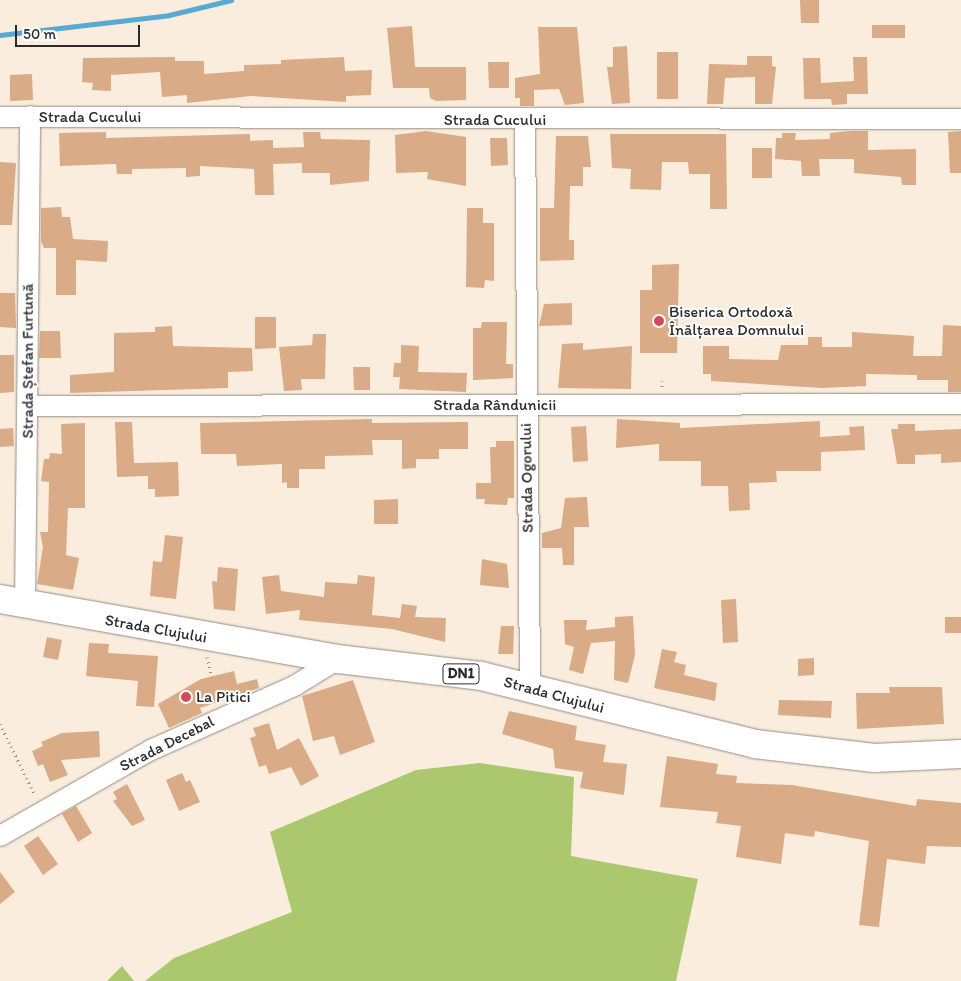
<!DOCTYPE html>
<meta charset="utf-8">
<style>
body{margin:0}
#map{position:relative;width:961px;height:981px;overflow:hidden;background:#faedde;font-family:Itim,sans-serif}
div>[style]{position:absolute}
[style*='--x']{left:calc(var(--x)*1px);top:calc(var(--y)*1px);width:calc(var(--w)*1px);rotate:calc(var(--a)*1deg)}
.green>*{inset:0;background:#abc86f}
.stream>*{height:5px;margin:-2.5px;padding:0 2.5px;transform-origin:2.5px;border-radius:2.5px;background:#57abd3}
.building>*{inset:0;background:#d9ab86}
.path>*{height:3px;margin-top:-1.5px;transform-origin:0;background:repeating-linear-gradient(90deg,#928c84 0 1px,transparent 0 5px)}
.roads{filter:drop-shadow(0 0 1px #928c84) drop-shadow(0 0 1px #928c84)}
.street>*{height:20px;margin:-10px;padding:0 10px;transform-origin:10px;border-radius:10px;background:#fff}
.primary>*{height:28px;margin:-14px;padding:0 14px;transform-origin:14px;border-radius:14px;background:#fff}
.dots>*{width:14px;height:14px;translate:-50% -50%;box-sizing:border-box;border:2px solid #fff;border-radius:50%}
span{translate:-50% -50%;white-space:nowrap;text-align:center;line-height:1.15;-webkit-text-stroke:4px #fff;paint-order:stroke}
.shield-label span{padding:1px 4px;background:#fff;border:1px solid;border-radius:4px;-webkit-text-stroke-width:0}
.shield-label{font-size:15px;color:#2b2b2b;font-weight:700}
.street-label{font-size:16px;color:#2b2b2b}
.poi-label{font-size:16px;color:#2b2b2b}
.left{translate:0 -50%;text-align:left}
.scale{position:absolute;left:15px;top:25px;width:125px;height:22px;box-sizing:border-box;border:2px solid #2b2b2b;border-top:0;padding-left:6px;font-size:15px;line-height:18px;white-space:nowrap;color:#2b2b2b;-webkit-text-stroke:4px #fff;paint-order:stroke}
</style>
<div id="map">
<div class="green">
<i style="clip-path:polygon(480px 763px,574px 777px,571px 856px,698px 879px,676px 981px,145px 981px,174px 958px,292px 912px,270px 832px,416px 770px)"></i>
<i style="clip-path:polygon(122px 966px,134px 981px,107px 981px)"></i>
</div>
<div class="stream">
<i style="--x:0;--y:35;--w:170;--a:-6.7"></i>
<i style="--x:169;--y:15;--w:64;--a:-13.6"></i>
</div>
<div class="building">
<i style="clip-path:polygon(800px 0,819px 0,819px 23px,801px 23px)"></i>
<i style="clip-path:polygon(872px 25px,905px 25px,905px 38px,872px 38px)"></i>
<i style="clip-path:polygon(412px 26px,415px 67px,466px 67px,466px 100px,436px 101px,430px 98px,429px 88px,393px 88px,387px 28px)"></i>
<i style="clip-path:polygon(538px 27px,577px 27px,584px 103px,565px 105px,559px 89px,534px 90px,534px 106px,520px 106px,520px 98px,515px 98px,515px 78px,540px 74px)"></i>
<i style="clip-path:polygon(627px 46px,630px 103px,612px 104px,607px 67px,613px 67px,613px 47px)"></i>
<i style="clip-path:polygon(657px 52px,678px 52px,678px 99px,657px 99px)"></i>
<i style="clip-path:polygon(747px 56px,772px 56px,772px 66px,776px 67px,772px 104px,755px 104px,755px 77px,725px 78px,723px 104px,707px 104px,709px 64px,747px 65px)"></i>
<i style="clip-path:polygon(175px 57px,175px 61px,204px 61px,204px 74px,244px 71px,244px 65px,281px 64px,281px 60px,344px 57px,345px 71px,372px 70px,371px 95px,346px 96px,346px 102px,251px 96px,187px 103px,187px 95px,162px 97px,160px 72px,111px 75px,111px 91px,92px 90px,93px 83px,82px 82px,83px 58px)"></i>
<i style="clip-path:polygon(853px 57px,867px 57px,868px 94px,847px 94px,847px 104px,832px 105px,831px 99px,804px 99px,803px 58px,820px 58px,821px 83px,854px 81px)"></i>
<i style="clip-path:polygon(488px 62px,509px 62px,509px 88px,489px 88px)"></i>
<i style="clip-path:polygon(32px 74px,33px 100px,10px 101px,10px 75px)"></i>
<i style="clip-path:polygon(426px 131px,466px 137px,466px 186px,427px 179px,428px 172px,396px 173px,395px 135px)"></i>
<i style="clip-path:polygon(850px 131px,868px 131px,868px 150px,916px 149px,916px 185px,902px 185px,901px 177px,854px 173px,854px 159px,819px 159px,820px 176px,802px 176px,801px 161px,775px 159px,776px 138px,782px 138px,782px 133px,796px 133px,795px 140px,830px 139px,830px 133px)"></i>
<i style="clip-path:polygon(961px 131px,961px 173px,950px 173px,948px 132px)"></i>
<i style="clip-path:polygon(106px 132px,106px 138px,250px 134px,250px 141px,273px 140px,273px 148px,304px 147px,303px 132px,320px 132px,321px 139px,370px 140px,369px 181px,330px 185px,330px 173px,302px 173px,302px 163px,273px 164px,274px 195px,255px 195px,254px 169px,200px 166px,200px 176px,186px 177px,186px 168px,132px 169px,132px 174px,117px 174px,116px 164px,60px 166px,59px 133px)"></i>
<i style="clip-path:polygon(610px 134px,726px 134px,727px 209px,710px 209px,710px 174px,689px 174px,688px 162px,662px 162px,661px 190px,630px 189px,631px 169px,612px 168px)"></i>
<i style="clip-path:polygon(556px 136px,588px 136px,591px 167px,583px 167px,583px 186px,570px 186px,569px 240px,574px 240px,574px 260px,540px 261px,540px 208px,554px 208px)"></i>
<i style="clip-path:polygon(490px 138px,507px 138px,508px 165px,491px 166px)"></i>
<i style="clip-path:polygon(752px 148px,772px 148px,772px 178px,752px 178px)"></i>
<i style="clip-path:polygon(0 162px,16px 163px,12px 225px,0 225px)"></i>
<i style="clip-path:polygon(61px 207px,62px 217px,70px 217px,73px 239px,108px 241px,107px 262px,76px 260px,76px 295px,56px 295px,56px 248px,44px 248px,41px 241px,41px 208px)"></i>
<i style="clip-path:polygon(467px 208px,483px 208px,483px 223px,494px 223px,494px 281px,485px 280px,484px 288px,466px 287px)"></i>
<i style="clip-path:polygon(679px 264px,677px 353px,640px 353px,640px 290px,652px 290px,652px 265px)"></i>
<i style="clip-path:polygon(0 293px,15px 293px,16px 328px,0 327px)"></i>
<i style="clip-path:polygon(572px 303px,572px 325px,539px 326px,544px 304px)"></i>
<i style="clip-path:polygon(255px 317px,276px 317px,276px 348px,255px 349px)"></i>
<i style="clip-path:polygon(482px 322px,507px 322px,506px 364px,513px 364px,513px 378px,473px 380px,473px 328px,481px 328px)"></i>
<i style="clip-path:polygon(943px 325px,961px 326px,961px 392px,948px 392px,948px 380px,917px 380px,917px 375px,866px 374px,866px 386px,822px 388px,711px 381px,711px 374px,703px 374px,703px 346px,729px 346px,729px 359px,778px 360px,781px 345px,808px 345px,808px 337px,822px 337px,822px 347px,852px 347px,852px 332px,914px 336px,913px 356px,942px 356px)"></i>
<i style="clip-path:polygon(172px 326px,173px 346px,252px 348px,253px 371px,228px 372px,228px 388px,70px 393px,70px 375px,114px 372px,114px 333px,155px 332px,155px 327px)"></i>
<i style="clip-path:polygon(40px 331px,60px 331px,61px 358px,39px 358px)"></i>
<i style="clip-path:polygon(313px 334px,326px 334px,325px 379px,301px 379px,302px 390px,284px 391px,279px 347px,312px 345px)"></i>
<i style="clip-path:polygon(583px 343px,583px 350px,632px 346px,631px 389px,558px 388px,562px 344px)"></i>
<i style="clip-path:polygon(401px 345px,419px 346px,418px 372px,467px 373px,466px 392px,399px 389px,400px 377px,393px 377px,394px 363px,401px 363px)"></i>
<i style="clip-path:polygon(0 355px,14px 355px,14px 392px,0 393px)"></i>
<i style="clip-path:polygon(353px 367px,370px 367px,370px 390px,354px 390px)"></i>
<i style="clip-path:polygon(372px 419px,372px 423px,468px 422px,468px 449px,439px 449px,439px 459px,416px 459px,416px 468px,402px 469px,402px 440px,372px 440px,373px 455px,325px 456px,325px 469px,299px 469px,299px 488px,287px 488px,287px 482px,282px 483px,282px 464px,237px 466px,236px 454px,201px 454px,200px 423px)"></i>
<i style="clip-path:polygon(617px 419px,680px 423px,680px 428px,820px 421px,820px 437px,850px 435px,849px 427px,864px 426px,865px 450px,821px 452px,821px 471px,776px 471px,777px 482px,749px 483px,750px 510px,729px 511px,728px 486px,701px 486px,701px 461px,659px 461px,659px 444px,616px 448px)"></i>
<i style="clip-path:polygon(115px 422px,132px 422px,134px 463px,178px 462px,179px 496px,155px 497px,155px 489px,148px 489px,148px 476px,117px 477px)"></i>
<i style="clip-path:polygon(85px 423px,85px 508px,68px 508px,66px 555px,79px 558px,73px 590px,37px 584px,43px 547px,40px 532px,48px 532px,49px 482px,41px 481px,44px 459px,49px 459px,50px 453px,62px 454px,61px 424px)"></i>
<i style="clip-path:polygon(898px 424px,915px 424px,915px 431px,961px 429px,961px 462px,941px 463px,941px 454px,915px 455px,915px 464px,897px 464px,891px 429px,898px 429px)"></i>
<i style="clip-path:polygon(586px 426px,588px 461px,573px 462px,571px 427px)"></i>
<i style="clip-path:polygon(13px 428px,14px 446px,0 447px,0 429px)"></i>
<i style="clip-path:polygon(496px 441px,514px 441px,514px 498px,508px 498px,507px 505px,484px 504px,485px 499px,476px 499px,476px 483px,491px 483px,490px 447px,496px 447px)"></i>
<i style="clip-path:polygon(587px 497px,589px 527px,574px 527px,574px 565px,563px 565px,562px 548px,542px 548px,542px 533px,561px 528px,565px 498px)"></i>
<i style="clip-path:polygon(398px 499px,398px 524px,374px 524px,374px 500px)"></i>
<i style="clip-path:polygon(165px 535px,183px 537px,176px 599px,150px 596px,153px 561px,162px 562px)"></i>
<i style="clip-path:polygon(482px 559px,507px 564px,509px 588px,480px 585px)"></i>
<i style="clip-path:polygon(218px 567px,238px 569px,235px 611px,214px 609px,212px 581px,217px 582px)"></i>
<i style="clip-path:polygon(279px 575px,281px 591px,324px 597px,325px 582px,357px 584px,358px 575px,375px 577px,372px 615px,400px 618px,402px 604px,417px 606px,415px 617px,446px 618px,445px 642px,392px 629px,299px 620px,300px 610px,266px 614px,262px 577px)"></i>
<i style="clip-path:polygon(736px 599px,738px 642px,723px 643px,721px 600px)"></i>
<i style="clip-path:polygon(633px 616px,635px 655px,628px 683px,614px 680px,615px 641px,591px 643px,583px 674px,569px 670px,574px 647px,565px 644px,564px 620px,587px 620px,586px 630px,615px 627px,615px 617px)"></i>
<i style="clip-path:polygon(945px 617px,961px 617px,961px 633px,945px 633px)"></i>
<i style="clip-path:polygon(501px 626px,514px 626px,513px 654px,498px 654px)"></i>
<i style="clip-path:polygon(47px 637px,62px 640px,58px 660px,43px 657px)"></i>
<i style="clip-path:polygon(89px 643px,109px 644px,108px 653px,158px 656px,154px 707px,136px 706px,138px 681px,86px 676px)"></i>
<i style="clip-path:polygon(662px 649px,677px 652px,674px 662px,686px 665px,684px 675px,717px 683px,715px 701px,654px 688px)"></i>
<i style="clip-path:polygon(814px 658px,814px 675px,798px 676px,798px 659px)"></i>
<i style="clip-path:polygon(234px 671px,237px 684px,257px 679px,259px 688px,200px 708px,202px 713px,169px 728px,158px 704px,201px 679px)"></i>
<i style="clip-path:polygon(353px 680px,375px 742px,340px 755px,334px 736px,313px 741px,302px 696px)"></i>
<i style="clip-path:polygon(889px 687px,942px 687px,944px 724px,857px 729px,856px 693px,890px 693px)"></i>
<i style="clip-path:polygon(779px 700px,832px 701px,831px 718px,778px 715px)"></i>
<i style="clip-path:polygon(509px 711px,577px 726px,575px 740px,606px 745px,603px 762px,627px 764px,624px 795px,580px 788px,583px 772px,555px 768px,553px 749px,502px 734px)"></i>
<i style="clip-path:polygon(269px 723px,277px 750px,299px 738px,319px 776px,301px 786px,291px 767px,269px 774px,266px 765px,259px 767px,250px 738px,256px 736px,253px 728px)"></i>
<i style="clip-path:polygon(99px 731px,100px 757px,61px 760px,68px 775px,50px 782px,43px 764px,38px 766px,32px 751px,43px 746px,41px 742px,62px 733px)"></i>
<i style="clip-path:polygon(667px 756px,718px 764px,716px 774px,737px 776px,736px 783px,792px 785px,916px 806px,917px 799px,961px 803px,961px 847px,927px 846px,925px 864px,887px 859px,879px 927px,859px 925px,869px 841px,815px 831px,814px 837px,785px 833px,781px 864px,736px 857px,741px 826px,716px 823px,718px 812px,660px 807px)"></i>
<i style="clip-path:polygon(182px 773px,186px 782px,190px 780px,200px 802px,179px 811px,166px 780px)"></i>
<i style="clip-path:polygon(127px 784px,145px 820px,132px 826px,113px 801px,117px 799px,113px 792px)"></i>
<i style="clip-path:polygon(76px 806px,92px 833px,78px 842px,62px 814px)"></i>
<i style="clip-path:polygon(38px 836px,58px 864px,43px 875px,24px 846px)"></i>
<i style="clip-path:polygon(0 872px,15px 892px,0 904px)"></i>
</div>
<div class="path">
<i style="--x:662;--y:381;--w:8;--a:90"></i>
<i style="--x:207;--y:657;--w:17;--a:77"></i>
<i style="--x:0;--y:724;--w:79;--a:63.8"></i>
</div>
<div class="roads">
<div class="street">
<i style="--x:0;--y:117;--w:961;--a:0.12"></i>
<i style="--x:525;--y:120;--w:566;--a:89.49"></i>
<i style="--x:28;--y:406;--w:933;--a:-0.12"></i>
<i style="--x:25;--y:606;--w:490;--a:-89.4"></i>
<i style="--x:0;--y:836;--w:174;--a:-29.7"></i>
<i style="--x:151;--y:750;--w:159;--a:-24.1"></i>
<i style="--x:296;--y:685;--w:49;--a:-31.8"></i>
</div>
<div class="primary">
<i style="--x:0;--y:599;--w:343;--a:10.1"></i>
<i style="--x:338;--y:659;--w:144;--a:6.8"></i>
<i style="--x:481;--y:676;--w:282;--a:13.9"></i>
<i style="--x:755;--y:744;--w:120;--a:6.7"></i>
<i style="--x:874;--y:758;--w:87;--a:-2.6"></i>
</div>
</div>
<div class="dots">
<i style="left:659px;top:321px;background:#d1495b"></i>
<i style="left:186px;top:697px;background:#d1495b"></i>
</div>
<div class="shield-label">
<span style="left:461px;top:674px">DN1</span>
</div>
<div class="street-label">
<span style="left:90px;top:117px">Strada Cucului</span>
<span style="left:495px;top:120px">Strada Cucului</span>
<span style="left:28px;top:361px;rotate:-90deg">Strada Ștefan Furtună</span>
<span style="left:495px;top:405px">Strada Rândunicii</span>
<span style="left:527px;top:478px;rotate:-91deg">Strada Ogorului</span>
<span style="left:156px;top:629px;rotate:10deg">Strada Clujului</span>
<span style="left:554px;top:695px;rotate:15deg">Strada Clujului</span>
<span style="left:167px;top:744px;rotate:-27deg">Strada Decebal</span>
</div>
<div class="poi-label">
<span class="left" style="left:669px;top:321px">Biserica Ortodoxă<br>Înălțarea Domnului</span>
<span class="left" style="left:196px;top:697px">La Pitici</span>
</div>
<div class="scale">50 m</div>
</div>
